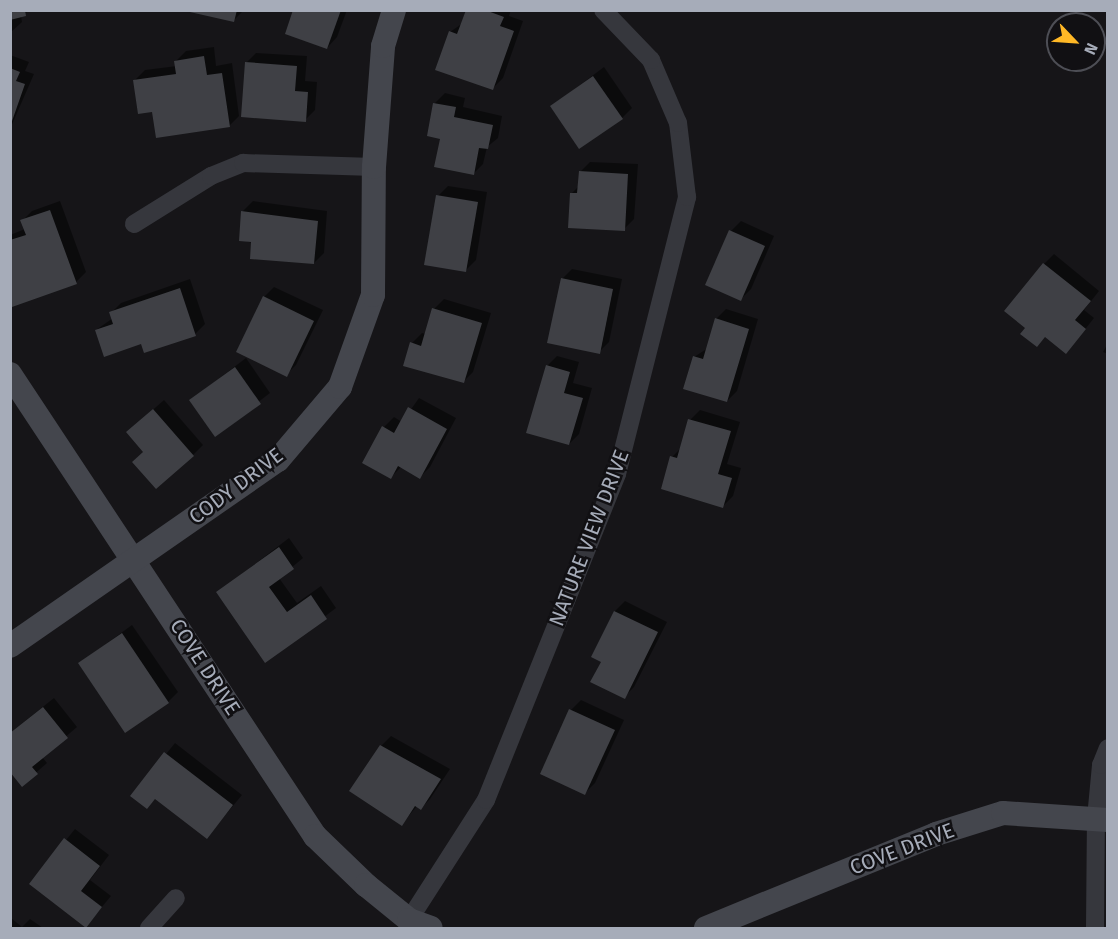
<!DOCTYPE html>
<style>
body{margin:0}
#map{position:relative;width:1118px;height:939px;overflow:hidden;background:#161518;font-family:"Fira Sans",sans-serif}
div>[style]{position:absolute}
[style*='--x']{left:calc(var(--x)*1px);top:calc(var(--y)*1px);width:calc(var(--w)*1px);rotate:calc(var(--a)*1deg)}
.shadow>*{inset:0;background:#0007}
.building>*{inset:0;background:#3f4045}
.street>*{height:18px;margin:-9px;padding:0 9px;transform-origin:9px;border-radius:9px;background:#36373d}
.secondary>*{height:24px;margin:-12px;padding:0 12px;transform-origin:12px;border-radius:12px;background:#44464d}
span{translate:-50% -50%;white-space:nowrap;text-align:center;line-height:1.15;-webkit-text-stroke:5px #111013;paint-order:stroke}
.street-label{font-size:21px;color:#a6acb9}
.frame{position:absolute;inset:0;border:12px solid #a6acb9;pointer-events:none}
.north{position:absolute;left:1046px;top:12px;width:60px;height:60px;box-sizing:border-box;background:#111013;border:2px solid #4d4e55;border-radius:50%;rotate:115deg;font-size:16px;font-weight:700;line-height:24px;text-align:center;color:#a6acb9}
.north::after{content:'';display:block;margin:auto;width:21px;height:27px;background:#ffb826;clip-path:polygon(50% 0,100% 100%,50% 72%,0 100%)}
</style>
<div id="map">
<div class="shadow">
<i style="clip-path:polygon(10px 10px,30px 10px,21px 16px,22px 22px,10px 33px)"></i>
<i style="clip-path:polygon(183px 10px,244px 10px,234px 20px)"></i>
<i style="clip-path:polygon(295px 10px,347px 10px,337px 37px,327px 48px)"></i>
<i style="clip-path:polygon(467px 10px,511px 10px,509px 16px,523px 21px,503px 78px,493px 88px,450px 32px,463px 23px)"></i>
<i style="clip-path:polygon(214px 47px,216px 66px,232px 63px,239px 116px,229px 126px,154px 110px,135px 80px,145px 70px,177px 66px,176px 61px,186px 51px)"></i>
<i style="clip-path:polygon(256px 53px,307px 56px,305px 81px,317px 82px,315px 110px,305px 120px,246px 63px)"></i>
<i style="clip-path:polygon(10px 55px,29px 62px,25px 71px,34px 74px,10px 129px)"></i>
<i style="clip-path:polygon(604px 67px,632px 108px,622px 118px,552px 106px)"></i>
<i style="clip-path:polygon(445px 93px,465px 98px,463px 107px,502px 116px,498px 138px,487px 147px,483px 164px,473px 174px,442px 138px,435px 103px)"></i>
<i style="clip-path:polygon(590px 162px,638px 164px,634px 219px,624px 229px,571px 194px,579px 186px,580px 172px)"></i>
<i style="clip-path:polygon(448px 186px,487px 192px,476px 260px,466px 270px,438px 196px)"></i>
<i style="clip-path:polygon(60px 201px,86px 272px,76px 282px,13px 305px,10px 235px,25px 229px,22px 221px,32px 211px)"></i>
<i style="clip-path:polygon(253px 201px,327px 211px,324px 253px,314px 263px,240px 239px,243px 211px)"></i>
<i style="clip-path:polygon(741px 221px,774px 236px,751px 289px,741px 299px,731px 231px)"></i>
<i style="clip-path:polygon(1054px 254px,1099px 291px,1084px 310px,1094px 318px,1075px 342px,1027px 328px,1044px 264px)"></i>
<i style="clip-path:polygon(572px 269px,622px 279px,609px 342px,599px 352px,562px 279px)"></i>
<i style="clip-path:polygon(190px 279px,205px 324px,195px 334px,142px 342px,96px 330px,113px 318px,111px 313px,121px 303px)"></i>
<i style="clip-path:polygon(274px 287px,323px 310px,296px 365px,286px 375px,264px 297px)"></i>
<i style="clip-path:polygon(444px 299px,491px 313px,473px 372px,463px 382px,412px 343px,422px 333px,426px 334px,434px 309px)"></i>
<i style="clip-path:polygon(726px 309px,758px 319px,737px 391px,727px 401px,694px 357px,708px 348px,716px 319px)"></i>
<i style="clip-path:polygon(1108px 343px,1108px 354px,1103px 352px)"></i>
<i style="clip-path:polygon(557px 356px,579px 362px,573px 383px,592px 388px,579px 434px,569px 444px,547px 366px)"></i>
<i style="clip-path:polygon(246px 358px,270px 393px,215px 435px,191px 400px)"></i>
<i style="clip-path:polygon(419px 398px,456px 418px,430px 467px,420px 477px,402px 466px,391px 477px,384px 427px,394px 417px,402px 422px)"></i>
<i style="clip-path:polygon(164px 400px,203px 445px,193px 455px,145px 452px,138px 423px)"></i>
<i style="clip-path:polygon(700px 410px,740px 422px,727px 464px,741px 468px,733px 496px,723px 506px,672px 457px,682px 447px,690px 420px)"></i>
<i style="clip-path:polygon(289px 538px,303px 558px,279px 578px,297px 603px,321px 586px,336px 608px,266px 661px,217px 593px)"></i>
<i style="clip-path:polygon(625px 601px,667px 622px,634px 687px,624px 697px,603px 661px,593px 656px,615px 611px)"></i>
<i style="clip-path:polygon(132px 625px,178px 692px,168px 702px,80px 663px)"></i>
<i style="clip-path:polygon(54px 698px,77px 727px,42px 757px,47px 763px,22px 785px,10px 733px)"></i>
<i style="clip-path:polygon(581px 700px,624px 720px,595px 783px,585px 793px,542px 773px,571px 710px)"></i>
<i style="clip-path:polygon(391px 736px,450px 769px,430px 799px,420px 809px,417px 806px,402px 824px,381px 746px)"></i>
<i style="clip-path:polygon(175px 743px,242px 795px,207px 837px,156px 798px,147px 807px,132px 796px)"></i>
<i style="clip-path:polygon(75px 829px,109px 855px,90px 880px,111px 896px,86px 926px,31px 883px)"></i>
<i style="clip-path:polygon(11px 918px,22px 927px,30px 919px,43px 928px,10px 928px)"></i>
</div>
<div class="building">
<i style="clip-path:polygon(10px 10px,25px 10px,26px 16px,10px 20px)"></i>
<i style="clip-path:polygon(181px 10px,237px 10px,234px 22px)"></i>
<i style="clip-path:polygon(293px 10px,341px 10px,327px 49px,285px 34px)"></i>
<i style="clip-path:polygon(466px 10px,485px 10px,504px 17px,500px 26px,514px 31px,493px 90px,435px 70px,449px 31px,457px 34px)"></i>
<i style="clip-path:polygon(204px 56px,207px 75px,222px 73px,230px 127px,156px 138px,152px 112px,138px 114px,133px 80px,176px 74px,174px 61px)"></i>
<i style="clip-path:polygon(245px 62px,297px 66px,295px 91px,308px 92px,306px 122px,241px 117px)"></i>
<i style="clip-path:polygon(10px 68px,20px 72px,16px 81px,25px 84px,11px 124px)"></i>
<i style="clip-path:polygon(593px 76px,623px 119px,579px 149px,550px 106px)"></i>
<i style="clip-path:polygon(433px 103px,456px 107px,454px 117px,493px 125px,488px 149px,479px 148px,474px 175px,434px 167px,440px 139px,427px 136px)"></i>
<i style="clip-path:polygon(579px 171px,628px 174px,625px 231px,568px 228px,570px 193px,577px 193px)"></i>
<i style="clip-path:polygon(436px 195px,478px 202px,466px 272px,424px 265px)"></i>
<i style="clip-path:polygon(50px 210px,77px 284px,12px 307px,10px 240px,26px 235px,20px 220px)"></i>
<i style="clip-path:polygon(241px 211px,318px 221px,314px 264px,250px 259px,251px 242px,239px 241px)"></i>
<i style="clip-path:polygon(729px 230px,765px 246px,741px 301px,705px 285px)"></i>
<i style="clip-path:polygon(1043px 263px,1091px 301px,1075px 320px,1086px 329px,1066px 354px,1045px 337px,1037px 347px,1020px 334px,1025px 328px,1004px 311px)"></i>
<i style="clip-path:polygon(561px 278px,613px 289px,600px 354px,547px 343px)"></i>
<i style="clip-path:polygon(180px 288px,196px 336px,144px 353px,141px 344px,104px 357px,95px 330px,113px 324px,109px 312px)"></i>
<i style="clip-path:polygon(263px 296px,314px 321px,287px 377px,236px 352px)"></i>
<i style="clip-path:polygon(432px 308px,482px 323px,464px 383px,403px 366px,410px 342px,421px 346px)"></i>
<i style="clip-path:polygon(715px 318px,749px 329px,727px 402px,683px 389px,693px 356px,703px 359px)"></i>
<i style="clip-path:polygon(546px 365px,570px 372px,564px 393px,583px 398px,569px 445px,526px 433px)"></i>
<i style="clip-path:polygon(235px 367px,261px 404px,215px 437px,189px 400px)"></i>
<i style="clip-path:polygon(408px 407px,447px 429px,420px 479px,398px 466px,391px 479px,362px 463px,382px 426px,394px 433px)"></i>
<i style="clip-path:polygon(153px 409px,194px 456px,156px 489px,132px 462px,143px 452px,126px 432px)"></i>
<i style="clip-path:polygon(688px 419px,731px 431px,718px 474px,732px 478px,723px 508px,661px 489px,670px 456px,677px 458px)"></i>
<i style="clip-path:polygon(279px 547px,294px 569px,269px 587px,287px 612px,311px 595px,327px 619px,265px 663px,216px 592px)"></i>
<i style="clip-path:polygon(614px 611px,658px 632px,625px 699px,590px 682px,601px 662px,591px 657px)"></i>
<i style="clip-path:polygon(122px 633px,169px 703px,125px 733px,78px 663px)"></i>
<i style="clip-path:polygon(43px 707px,68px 738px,32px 767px,38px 774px,22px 787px,10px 772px,10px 733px)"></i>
<i style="clip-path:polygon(569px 709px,615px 730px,585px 795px,540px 774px)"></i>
<i style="clip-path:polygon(380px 745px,441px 779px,421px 810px,415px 806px,402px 826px,349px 791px)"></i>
<i style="clip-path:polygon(164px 752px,233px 805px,207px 839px,155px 799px,147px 809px,130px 796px)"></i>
<i style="clip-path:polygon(64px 838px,100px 866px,81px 891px,102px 907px,86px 928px,29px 884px)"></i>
</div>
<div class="street">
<i style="--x:134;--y:224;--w:91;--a:-31.9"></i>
<i style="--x:211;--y:176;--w:35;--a:-22"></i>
<i style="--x:243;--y:163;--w:131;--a:1.7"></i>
<i style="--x:409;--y:920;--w:143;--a:-57.3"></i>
<i style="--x:486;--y:800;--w:351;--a:-68.1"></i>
<i style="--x:617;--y:474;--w:286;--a:-75.8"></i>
<i style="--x:687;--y:197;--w:75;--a:-96.9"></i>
<i style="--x:678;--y:123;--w:69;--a:-113.2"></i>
<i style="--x:651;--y:60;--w:69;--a:-133.8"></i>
<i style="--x:149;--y:928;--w:40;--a:-48"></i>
<i style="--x:1095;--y:928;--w:110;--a:-89.5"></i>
<i style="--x:1096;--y:818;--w:53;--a:-84.6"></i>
<i style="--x:1101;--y:765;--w:18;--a:-68"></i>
</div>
<div class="secondary">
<i style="--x:10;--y:374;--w:554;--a:56.57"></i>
<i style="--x:315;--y:836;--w:71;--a:43.9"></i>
<i style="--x:366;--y:885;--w:55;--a:39.1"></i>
<i style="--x:409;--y:920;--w:23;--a:20"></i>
<i style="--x:10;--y:646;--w:326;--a:-34.8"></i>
<i style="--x:278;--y:460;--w:96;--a:-49.7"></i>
<i style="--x:340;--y:387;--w:98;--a:-70.3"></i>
<i style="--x:373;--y:295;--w:128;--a:-89.6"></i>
<i style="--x:374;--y:167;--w:121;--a:-85.7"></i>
<i style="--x:383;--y:46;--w:38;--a:-73"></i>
<i style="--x:706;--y:928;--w:248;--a:-22.2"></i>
<i style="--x:936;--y:834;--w:70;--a:-17.4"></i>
<i style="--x:1003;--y:813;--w:105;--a:3.8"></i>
</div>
<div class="street-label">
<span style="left:236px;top:486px;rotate:-37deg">CODY DRIVE</span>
<span style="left:589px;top:538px;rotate:-69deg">NATURE VIEW DRIVE</span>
<span style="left:205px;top:667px;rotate:57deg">COVE DRIVE</span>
<span style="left:902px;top:849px;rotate:-21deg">COVE DRIVE</span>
</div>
<div class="frame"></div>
<div class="north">N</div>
</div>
